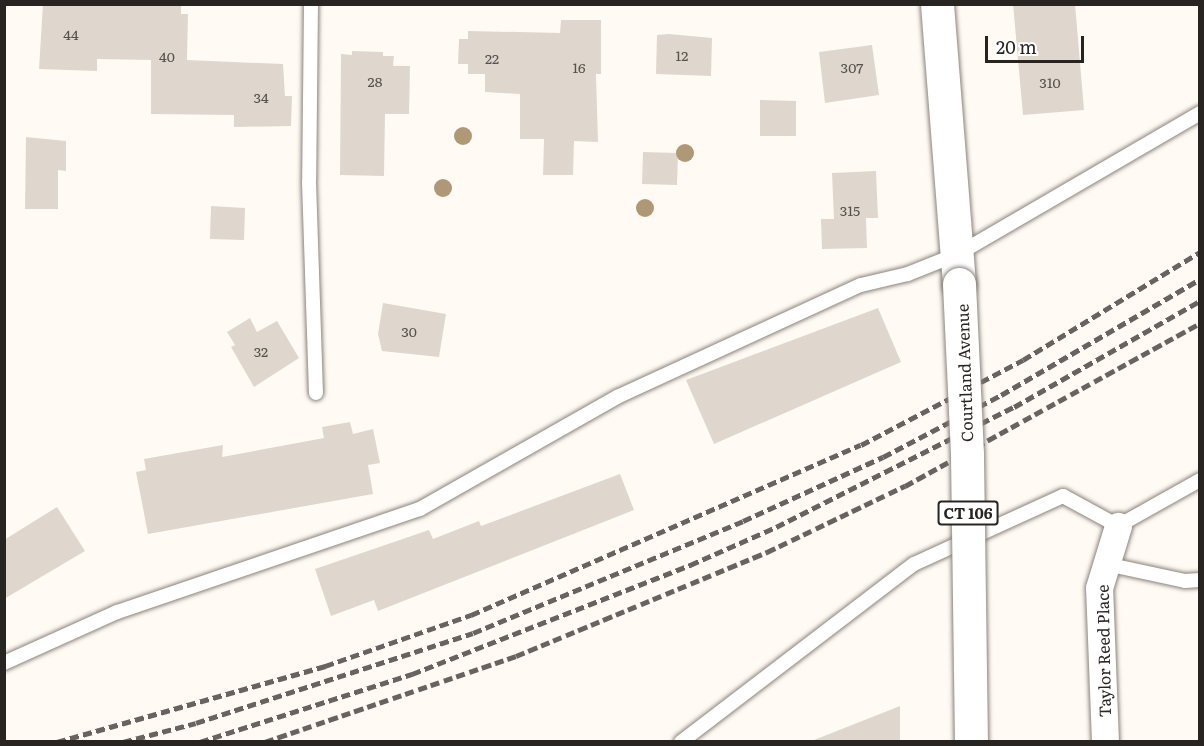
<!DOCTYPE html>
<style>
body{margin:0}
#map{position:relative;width:1204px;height:746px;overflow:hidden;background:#fffaf4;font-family:Literata,serif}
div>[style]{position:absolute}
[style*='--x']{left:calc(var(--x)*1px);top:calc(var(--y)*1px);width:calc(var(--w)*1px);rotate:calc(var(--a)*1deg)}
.building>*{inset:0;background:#dfd7ce}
.roads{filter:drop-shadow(0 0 2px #8a837b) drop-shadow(0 0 2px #8a837b)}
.service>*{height:14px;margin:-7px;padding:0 7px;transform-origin:7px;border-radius:7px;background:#fff}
.minor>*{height:27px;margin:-13.5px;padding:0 13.5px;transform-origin:13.5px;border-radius:13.5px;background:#fff}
.primary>*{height:33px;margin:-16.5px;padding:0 16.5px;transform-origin:16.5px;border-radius:16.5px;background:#fff}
.rail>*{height:4.5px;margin-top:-2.25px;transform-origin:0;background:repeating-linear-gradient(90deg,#676360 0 9px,transparent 0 13.5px)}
.bridges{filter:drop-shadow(0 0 2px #8a837b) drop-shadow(0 0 2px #8a837b)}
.primary-bridge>*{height:33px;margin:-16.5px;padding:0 16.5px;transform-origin:16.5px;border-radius:16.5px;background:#fff}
.trees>*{width:18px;height:18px;margin:-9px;border-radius:50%;background:#af9876}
span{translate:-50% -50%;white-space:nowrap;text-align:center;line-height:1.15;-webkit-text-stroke:4.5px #fff;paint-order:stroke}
.number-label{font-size:14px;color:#55514c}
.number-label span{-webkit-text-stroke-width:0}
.shield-label span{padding:2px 4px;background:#fff;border:2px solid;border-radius:4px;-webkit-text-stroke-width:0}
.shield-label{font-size:15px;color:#272421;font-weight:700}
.street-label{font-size:16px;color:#272421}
.frame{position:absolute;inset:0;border:6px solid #272421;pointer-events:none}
.scale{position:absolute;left:985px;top:36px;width:99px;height:27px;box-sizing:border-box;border:3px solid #272421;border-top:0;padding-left:8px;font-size:18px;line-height:21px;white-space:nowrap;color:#272421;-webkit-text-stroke:4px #fff;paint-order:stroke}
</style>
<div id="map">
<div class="building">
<i style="clip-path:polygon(43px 4px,181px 5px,181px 14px,188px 14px,187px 60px,283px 64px,285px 96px,292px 96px,291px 126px,234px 127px,234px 115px,151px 114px,151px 60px,97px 59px,97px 71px,39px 69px)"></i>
<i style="clip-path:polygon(1013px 4px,1075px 4px,1084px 110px,1023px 115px)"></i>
<i style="clip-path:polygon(561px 20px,601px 20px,601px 74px,596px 74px,598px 142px,574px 141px,573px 175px,543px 175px,544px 139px,520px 139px,520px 94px,485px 92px,485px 74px,468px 74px,468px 64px,458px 64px,459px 39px,468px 39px,468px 31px,560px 33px)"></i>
<i style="clip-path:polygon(669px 34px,712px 38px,711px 76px,656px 74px,657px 35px)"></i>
<i style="clip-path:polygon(872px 45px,879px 95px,825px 103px,819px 52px)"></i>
<i style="clip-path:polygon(352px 51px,383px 52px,383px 56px,394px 56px,393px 66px,410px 66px,409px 114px,385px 114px,384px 176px,340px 175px,341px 54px,352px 55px)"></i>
<i style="clip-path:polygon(760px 100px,796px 101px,796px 136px,760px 136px)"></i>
<i style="clip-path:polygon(26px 137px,66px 141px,66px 171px,58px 170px,58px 209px,25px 209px)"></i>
<i style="clip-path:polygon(643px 152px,678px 153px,677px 185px,642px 184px)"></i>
<i style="clip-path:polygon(876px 171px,878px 218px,866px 218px,867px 248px,822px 249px,821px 219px,834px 219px,832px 173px)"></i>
<i style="clip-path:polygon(211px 206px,245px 208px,244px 240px,210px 239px)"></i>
<i style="clip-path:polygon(383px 303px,446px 314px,439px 357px,382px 351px,378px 334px)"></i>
<i style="clip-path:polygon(878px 308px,901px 362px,714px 444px,686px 380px)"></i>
<i style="clip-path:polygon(250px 318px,257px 332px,277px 321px,299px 358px,254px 387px,231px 347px,235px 345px,227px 332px)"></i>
<i style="clip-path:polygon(350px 422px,353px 434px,373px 429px,380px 463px,368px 465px,373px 494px,148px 534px,136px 472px,146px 470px,144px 459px,223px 445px,222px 457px,324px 438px,322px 427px)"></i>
<i style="clip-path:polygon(620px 474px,634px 510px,378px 611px,374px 600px,331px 616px,315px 569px,429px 530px,433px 539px,479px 521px,481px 526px)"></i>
<i style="clip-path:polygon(57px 507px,85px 551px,4px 599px,4px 540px)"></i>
<i style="clip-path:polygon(900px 706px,900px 741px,814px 741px,814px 740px)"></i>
</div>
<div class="roads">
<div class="service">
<i style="--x:311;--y:4;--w:178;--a:90.6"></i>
<i style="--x:309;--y:182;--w:211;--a:88.1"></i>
<i style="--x:1106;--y:564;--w:81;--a:12.1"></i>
<i style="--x:1185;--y:581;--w:15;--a:-4"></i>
<i style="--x:4;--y:663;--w:124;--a:-24.3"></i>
<i style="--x:117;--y:612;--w:320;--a:-18.8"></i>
<i style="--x:420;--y:509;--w:227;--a:-29.6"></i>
<i style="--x:617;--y:397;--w:268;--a:-24.7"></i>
<i style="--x:861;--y:285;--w:48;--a:-13.2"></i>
<i style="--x:908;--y:274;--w:54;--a:-21.8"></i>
<i style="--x:958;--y:254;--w:280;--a:-30.2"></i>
<i style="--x:681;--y:742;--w:293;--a:-37.4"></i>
<i style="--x:914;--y:564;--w:164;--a:-24.5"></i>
<i style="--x:1063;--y:496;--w:63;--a:28.6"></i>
<i style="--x:1118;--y:526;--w:94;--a:-29.3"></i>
</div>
<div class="minor">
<i style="--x:1105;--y:742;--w:154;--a:-92.2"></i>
<i style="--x:1099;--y:588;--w:65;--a:-73"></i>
</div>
<div class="primary">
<i style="--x:937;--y:4;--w:281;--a:85.5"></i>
</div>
</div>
<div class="rail">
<i style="--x:57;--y:742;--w:279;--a:-15.8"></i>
<i style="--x:325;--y:666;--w:155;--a:-19.3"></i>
<i style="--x:471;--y:615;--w:425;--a:-23.6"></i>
<i style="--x:861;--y:445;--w:183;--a:-27.7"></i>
<i style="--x:1023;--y:360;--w:207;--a:-31.4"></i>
<i style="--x:123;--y:742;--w:75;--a:-14.6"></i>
<i style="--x:196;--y:723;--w:291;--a:-18"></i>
<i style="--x:473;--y:633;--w:292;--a:-22.5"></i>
<i style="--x:743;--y:521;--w:154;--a:-24.6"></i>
<i style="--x:883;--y:457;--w:133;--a:-27.7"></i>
<i style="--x:1001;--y:395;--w:230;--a:-30.2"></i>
<i style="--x:200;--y:742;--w:223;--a:-17.8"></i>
<i style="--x:412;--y:674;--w:299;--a:-21.4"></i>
<i style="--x:690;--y:565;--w:94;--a:-23.8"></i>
<i style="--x:776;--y:527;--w:267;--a:-26.8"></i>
<i style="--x:1014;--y:407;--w:214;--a:-29.7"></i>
<i style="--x:265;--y:742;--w:265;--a:-18.9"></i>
<i style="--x:516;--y:656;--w:272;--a:-22.5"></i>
<i style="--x:767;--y:552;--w:153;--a:-25.6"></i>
<i style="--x:905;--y:486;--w:337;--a:-28.9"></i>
</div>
<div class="bridges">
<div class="primary-bridge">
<i style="--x:959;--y:284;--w:172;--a:87.3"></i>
<i style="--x:967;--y:456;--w:286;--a:89.2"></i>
</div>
</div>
<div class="trees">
<i style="left:463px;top:136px"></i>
<i style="left:685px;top:153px"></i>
<i style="left:443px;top:188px"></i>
<i style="left:645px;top:208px"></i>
</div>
<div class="number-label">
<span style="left:71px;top:34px">44</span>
<span style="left:682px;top:55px">12</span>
<span style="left:167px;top:56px">40</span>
<span style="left:492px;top:58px">22</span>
<span style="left:579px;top:67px">16</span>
<span style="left:852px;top:67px">307</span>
<span style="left:375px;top:81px">28</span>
<span style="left:1050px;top:82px">310</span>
<span style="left:261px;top:97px">34</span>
<span style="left:850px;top:210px">315</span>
<span style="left:409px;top:331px">30</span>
<span style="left:261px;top:351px">32</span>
</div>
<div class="shield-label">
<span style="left:968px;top:513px">CT 106</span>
</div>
<div class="street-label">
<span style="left:964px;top:373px;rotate:-92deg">Courtland Avenue</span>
<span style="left:1103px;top:651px;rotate:-91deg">Taylor Reed Place</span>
</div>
<div class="frame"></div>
<div class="scale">20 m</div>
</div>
